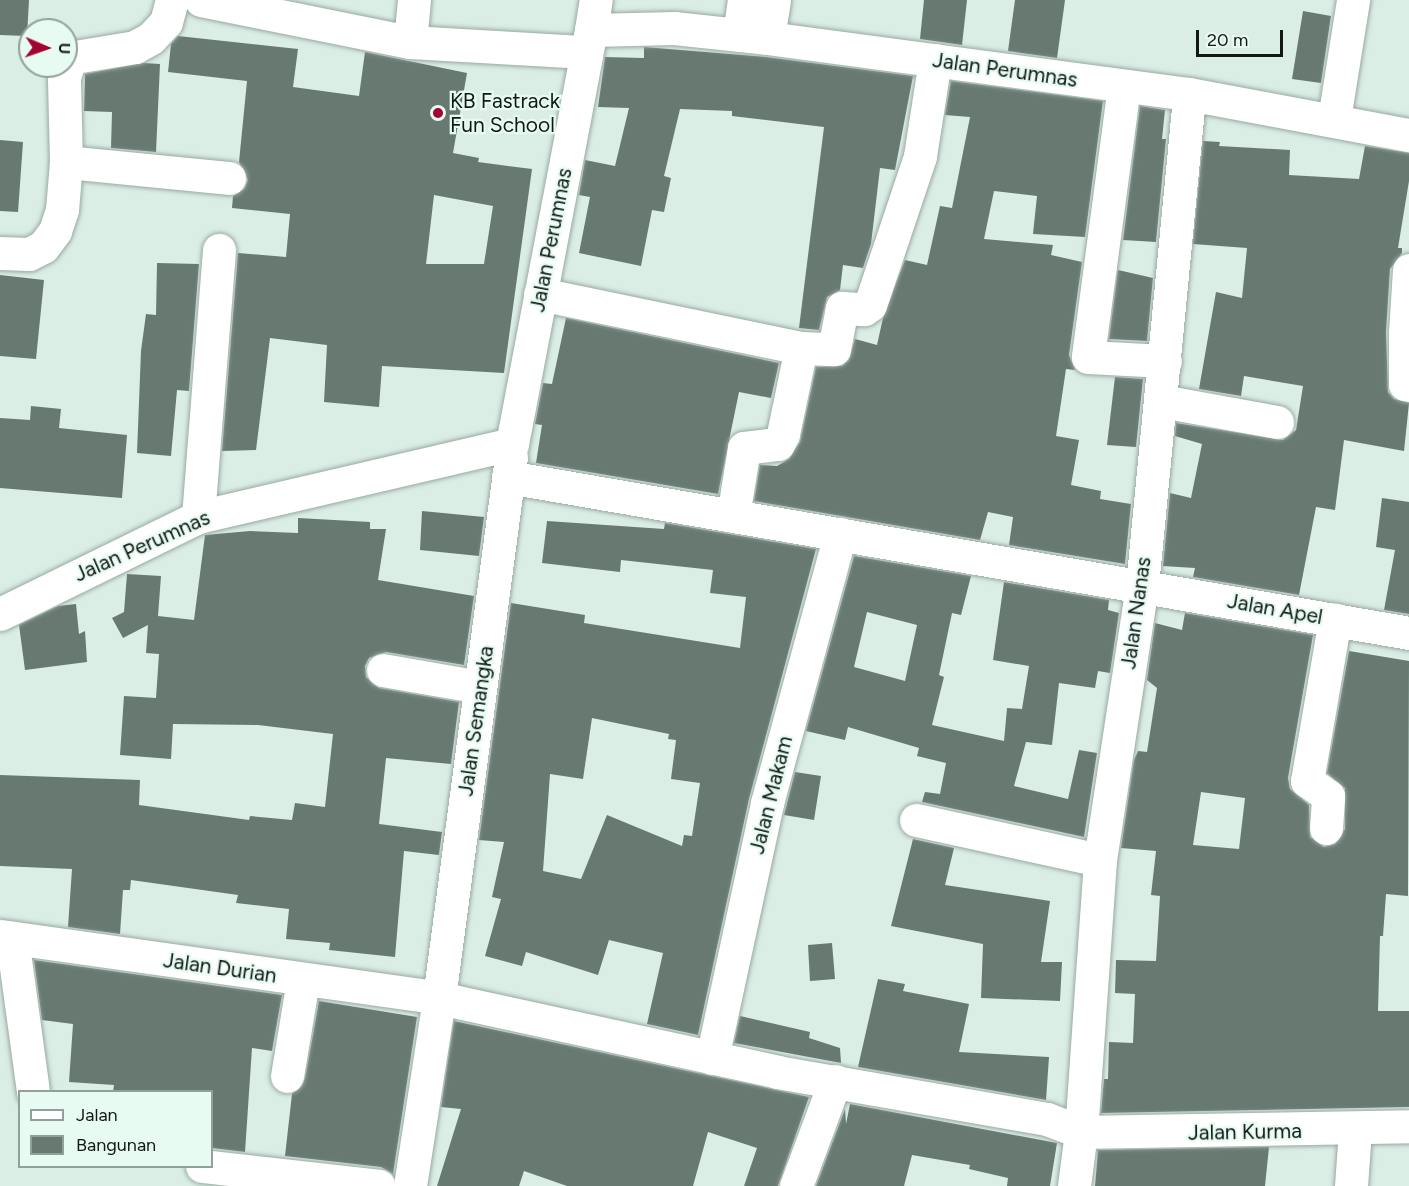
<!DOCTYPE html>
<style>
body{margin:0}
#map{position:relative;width:1409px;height:1186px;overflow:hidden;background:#daeee5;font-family:Figtree,sans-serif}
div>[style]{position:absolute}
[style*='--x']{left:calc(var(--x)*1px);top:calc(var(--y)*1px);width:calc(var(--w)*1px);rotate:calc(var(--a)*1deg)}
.building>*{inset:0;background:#677971}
.roads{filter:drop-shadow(0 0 2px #98aaa2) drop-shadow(0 0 2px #98aaa2)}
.minor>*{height:33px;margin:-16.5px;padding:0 16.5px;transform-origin:16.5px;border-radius:16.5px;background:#fff}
.dots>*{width:16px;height:16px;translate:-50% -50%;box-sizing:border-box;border:3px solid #e7fbf2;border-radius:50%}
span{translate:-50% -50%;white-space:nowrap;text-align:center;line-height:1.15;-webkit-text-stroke:4.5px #e7fbf2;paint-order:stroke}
.street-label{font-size:21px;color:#111815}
.poi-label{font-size:21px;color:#111815}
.left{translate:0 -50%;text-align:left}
.legend{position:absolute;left:18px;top:1090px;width:195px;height:78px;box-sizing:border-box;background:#e7fbf2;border:2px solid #91a09a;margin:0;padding:8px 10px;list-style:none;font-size:18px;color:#111815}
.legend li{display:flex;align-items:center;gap:12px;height:30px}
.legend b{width:30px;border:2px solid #91a09a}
.north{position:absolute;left:18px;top:18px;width:60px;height:60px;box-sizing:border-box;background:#e7fbf2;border:2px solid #91a09a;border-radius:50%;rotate:92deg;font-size:16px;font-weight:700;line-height:24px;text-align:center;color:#111815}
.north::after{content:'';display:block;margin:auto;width:21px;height:27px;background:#a30431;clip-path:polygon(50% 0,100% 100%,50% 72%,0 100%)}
.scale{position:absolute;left:1196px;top:30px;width:87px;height:27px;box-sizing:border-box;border:3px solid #111815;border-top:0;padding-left:8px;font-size:18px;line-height:21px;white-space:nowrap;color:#111815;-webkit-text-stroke:4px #e7fbf2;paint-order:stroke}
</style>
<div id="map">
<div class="building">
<i style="clip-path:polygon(0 0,29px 0,27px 36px,0 35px)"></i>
<i style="clip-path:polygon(924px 0,967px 0,962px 45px,920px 39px)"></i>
<i style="clip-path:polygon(1015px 0,1065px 0,1057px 58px,1008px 51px)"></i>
<i style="clip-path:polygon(1303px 11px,1331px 16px,1321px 83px,1292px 79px)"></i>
<i style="clip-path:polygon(evenodd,178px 36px,298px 49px,293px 87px,359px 96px,365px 52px,467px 73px,453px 153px,479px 158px,478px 162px,532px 169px,504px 373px,382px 366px,379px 407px,324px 402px,327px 345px,270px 338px,256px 450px,222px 451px,238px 253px,286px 257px,290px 214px,232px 208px,233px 196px,244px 189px,248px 180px,239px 162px,247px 81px,168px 72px,171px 44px,178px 36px,434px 195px,493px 206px,484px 264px,426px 264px,434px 195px)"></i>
<i style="clip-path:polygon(644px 47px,766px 57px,913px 76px,895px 170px,880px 168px,871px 244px,863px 268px,843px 265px,840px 290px,827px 297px,819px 330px,799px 328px,824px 127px,732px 116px,732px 111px,680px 109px,664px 176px,671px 178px,664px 212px,652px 210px,641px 266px,579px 253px,590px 197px,579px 195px,585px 160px,615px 166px,629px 108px,598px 107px,605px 57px,644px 58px)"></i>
<i style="clip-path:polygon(144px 63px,160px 64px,156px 152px,111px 148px,112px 112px,84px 111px,85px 74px)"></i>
<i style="clip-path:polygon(951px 81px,1103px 101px,1085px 237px,1033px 234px,1037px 196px,994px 191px,984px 239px,1053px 245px,1051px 255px,1082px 262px,1069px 355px,1075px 370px,1066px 369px,1056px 436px,1079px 440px,1071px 485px,1101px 491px,1100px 499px,1131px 504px,1125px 564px,1009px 545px,1013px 517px,988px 512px,980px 540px,754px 501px,760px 465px,777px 466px,789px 459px,800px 442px,816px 367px,842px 366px,849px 360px,855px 339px,877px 345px,883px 318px,905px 260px,927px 265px,940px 206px,952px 208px,970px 117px,945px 115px)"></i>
<i style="clip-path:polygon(1140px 106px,1165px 110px,1162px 139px,1166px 139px,1156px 242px,1123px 240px)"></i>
<i style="clip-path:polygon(0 140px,23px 142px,18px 212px,0 211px)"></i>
<i style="clip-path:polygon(1203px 141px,1220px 142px,1219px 146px,1290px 150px,1289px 175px,1359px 179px,1365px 146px,1409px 153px,1409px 181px,1398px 248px,1402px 248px,1402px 253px,1390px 269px,1386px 332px,1388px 392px,1394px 399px,1409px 403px,1404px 451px,1344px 440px,1335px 510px,1316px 507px,1299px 595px,1193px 577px,1195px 568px,1163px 566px,1170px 493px,1191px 498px,1202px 444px,1175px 436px,1176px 423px,1283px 440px,1296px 430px,1303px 386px,1244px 376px,1241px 396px,1199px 389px,1216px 292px,1242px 298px,1247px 248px,1193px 244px)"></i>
<i style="clip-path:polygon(157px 263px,199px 264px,189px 391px,177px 390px,171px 456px,137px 453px,141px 351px,146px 314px,156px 315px)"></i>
<i style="clip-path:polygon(1118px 270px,1153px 278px,1147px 341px,1109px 339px)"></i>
<i style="clip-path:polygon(0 275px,44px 280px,36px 359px,0 356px)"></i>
<i style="clip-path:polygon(566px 318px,779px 363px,771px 398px,739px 392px,718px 494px,536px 463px,542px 425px,535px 424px,543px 383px,552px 384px)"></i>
<i style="clip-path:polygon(1115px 377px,1143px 379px,1136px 447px,1107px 445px)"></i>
<i style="clip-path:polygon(31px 406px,61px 409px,59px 428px,127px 435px,122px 498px,0 488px,0 418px,30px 420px)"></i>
<i style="clip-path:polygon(1382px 498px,1409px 502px,1409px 614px,1384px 610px,1395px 550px,1376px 547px)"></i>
<i style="clip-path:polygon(422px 511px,484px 517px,479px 556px,420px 550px)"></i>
<i style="clip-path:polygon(298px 518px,370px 522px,370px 529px,386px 529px,378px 580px,474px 596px,464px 665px,386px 652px,369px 658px,365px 666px,366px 677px,379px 688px,459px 702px,451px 764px,386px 758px,379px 824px,442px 832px,439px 855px,404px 851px,395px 957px,329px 950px,330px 943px,286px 939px,289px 909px,236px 903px,238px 895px,131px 880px,130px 890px,123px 890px,120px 934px,68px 927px,72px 869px,0 866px,0 775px,140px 780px,139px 805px,249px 820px,250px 816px,292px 820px,295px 803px,325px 807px,333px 734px,258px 725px,173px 724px,171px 759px,120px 755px,124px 696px,156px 698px,159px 654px,146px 653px,148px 625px,123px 638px,112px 618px,124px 612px,127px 574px,161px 576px,158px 616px,194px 620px,205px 535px,250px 531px,298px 533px)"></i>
<i style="clip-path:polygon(evenodd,547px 521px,664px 529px,665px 523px,816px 549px,749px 799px,698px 1035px,647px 1024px,663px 953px,609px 940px,598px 975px,526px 952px,522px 966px,485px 956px,501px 899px,492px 897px,504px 842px,479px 840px,511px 603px,585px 615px,584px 623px,740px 648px,746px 597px,710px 593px,713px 570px,621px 560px,620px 572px,542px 563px,547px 521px,592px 718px,669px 734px,668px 739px,676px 740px,671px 779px,700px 783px,692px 836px,684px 835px,682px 846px,607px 815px,581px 879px,543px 871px,550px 774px,583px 779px,592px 718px)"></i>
<i style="clip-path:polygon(evenodd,854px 556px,971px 576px,961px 615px,952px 613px,939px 675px,944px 677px,932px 725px,1004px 741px,1007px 708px,1022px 709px,1029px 666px,993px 660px,1004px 582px,1109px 600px,1108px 610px,1119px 613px,1110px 673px,1098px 671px,1095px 688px,1059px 683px,1052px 745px,1026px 742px,1014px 786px,1068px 799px,1079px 750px,1097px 753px,1084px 837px,922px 802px,925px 792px,940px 794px,946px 763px,917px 756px,919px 748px,848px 727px,845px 740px,806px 731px,854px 556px,867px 612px,917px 625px,905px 681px,854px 667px,867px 612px)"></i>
<i style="clip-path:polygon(76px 604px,79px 634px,85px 631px,87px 662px,25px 670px,19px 625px,58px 606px)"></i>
<i style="clip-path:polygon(evenodd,1185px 613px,1313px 635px,1288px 778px,1290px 789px,1309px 805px,1310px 837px,1324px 847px,1335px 844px,1345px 829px,1345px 788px,1327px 773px,1349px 651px,1409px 661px,1408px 896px,1386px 894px,1383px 936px,1380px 936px,1378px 1011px,1409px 1011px,1409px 1107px,1101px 1113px,1104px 1079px,1108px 1079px,1109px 1042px,1133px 1043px,1135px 994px,1115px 993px,1116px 960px,1156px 961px,1160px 896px,1151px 895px,1156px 851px,1121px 848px,1134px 760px,1138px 751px,1147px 752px,1157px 688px,1147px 680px,1155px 623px,1182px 630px,1185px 613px,1201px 792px,1245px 798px,1239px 849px,1193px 845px,1201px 792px)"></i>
<i style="clip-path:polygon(795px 772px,821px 776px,814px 820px,784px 815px)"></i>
<i style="clip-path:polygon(913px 839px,954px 848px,945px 885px,1050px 901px,1041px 962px,1062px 962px,1060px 1001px,981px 998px,983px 944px,891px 926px)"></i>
<i style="clip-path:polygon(832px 943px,835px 979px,810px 981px,808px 945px)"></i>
<i style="clip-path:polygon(34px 960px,282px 995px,272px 1051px,252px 1048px,245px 1152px,212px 1148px,212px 1092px,113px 1092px,114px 1085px,69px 1082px,73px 1024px,42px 1020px)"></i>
<i style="clip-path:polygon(878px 979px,905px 984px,903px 991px,969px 1004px,959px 1052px,1049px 1057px,1046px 1100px,858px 1067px)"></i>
<i style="clip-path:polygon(319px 1001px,417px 1017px,393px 1174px,381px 1167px,285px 1156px,292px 1094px,305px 1079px)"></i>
<i style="clip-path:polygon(740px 1016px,810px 1032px,809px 1038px,840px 1048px,841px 1063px,734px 1043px)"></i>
<i style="clip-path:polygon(454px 1021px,809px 1097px,778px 1186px,744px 1186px,757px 1148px,708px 1132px,693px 1186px,567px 1186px,524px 1171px,519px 1186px,437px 1186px,461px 1109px,441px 1107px)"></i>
<i style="clip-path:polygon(850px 1104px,1057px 1143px,1050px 1186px,1007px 1186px,1008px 1178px,969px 1169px,970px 1165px,912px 1155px,904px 1186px,816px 1186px,845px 1109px,846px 1124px)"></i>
<i style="clip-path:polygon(1269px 1147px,1265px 1186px,1095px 1186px,1098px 1150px)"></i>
</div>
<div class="roads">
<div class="minor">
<i style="--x:201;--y:0;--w:213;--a:11.4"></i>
<i style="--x:410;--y:42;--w:176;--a:3.3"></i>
<i style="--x:591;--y:30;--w:30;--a:-81"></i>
<i style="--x:739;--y:35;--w:35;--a:-82"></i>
<i style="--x:768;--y:38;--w:38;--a:-81"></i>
<i style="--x:410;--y:42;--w:42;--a:-84.6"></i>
<i style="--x:1124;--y:86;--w:273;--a:97.6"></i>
<i style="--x:1088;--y:357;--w:77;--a:3"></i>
<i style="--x:1334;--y:119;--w:121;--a:-80.9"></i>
<i style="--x:66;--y:162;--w:164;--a:5.6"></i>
<i style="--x:0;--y:253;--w:29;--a:2"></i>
<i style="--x:29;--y:254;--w:16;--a:-27"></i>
<i style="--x:43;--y:247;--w:20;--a:-53"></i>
<i style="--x:55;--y:231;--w:22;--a:-72"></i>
<i style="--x:62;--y:210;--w:48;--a:-85.2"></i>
<i style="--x:66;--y:162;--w:84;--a:-91.4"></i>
<i style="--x:64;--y:78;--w:15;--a:-74"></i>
<i style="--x:68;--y:64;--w:10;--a:-45"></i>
<i style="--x:75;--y:57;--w:61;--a:-9.5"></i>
<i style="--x:135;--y:47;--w:18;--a:-29"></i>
<i style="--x:151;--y:38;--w:22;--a:-47"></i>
<i style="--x:166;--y:22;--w:23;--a:-75"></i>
<i style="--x:1409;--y:270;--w:62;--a:93.7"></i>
<i style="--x:1405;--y:332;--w:52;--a:90"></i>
<i style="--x:1405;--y:384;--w:4;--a:14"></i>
<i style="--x:540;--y:294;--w:267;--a:11.7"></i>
<i style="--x:801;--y:348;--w:33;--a:2"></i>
<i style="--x:834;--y:349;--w:42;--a:-79"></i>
<i style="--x:842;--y:308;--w:22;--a:3"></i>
<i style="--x:864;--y:309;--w:7;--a:-34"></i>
<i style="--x:870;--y:305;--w:157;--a:-71.4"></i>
<i style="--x:920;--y:156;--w:97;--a:-81.1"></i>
<i style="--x:1161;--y:401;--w:118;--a:10.3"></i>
<i style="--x:508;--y:477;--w:914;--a:9.82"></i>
<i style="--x:733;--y:516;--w:69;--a:-80.8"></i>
<i style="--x:744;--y:448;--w:34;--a:-7"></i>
<i style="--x:778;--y:444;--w:11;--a:-63"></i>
<i style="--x:783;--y:434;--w:88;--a:-78.2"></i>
<i style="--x:198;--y:517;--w:268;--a:-85.5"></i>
<i style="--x:0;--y:614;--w:220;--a:-26.1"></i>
<i style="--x:198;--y:517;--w:322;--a:-13.1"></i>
<i style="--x:512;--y:444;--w:421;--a:-79.2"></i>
<i style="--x:591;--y:30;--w:83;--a:-1.4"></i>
<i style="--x:674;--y:28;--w:95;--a:6.1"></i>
<i style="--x:768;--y:38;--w:425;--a:7.6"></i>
<i style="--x:1189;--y:94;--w:224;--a:10.6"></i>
<i style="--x:383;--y:670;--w:98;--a:9.9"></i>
<i style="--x:916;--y:820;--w:188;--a:12.3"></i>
<i style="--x:1326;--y:828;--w:32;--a:-86"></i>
<i style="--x:1328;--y:796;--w:26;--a:-144"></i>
<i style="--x:1307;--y:781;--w:164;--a:-80.2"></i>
<i style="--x:0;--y:936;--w:443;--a:8"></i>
<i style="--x:439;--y:998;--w:346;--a:12.3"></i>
<i style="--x:777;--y:1072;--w:274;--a:9.9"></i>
<i style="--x:1047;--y:1119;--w:36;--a:21"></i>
<i style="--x:1081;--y:1132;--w:328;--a:-1"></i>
<i style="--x:12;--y:938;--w:155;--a:82.2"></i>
<i style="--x:712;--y:1058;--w:261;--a:-77.8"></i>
<i style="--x:767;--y:803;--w:279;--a:-74.8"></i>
<i style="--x:287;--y:1076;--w:97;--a:-80.5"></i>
<i style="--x:202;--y:1166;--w:178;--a:6.4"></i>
<i style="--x:410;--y:1186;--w:190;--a:-81.2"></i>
<i style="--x:439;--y:998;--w:546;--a:-82.42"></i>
<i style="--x:796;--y:1186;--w:112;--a:-69.6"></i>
<i style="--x:1074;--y:1186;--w:54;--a:-82.6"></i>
<i style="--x:1081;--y:1132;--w:273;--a:-86"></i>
<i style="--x:1100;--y:860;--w:277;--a:-81.3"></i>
<i style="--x:1142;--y:586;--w:494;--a:-84.5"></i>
<i style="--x:1351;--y:1186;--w:56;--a:-85.9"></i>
</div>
</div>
<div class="dots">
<i style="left:438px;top:113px;background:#a30431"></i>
</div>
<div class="street-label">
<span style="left:1005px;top:70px;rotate:8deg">Jalan Perumnas</span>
<span style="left:551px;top:240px;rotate:-79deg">Jalan Perumnas</span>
<span style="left:142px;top:546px;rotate:-24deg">Jalan Perumnas</span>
<span style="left:1275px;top:609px;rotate:10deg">Jalan Apel</span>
<span style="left:1136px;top:613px;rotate:-82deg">Jalan Nanas</span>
<span style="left:476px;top:721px;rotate:-82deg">Jalan Semangka</span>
<span style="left:771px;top:795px;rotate:-76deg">Jalan Makam</span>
<span style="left:220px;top:968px;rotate:8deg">Jalan Durian</span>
<span style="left:1245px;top:1132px;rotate:-1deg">Jalan Kurma</span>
</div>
<div class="poi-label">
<span class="left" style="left:450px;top:113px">KB Fastrack<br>Fun School</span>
</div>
<ul class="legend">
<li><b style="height:8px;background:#fff"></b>Jalan</li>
<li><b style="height:16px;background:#677971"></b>Bangunan</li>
</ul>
<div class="north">U</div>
<div class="scale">20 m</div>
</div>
